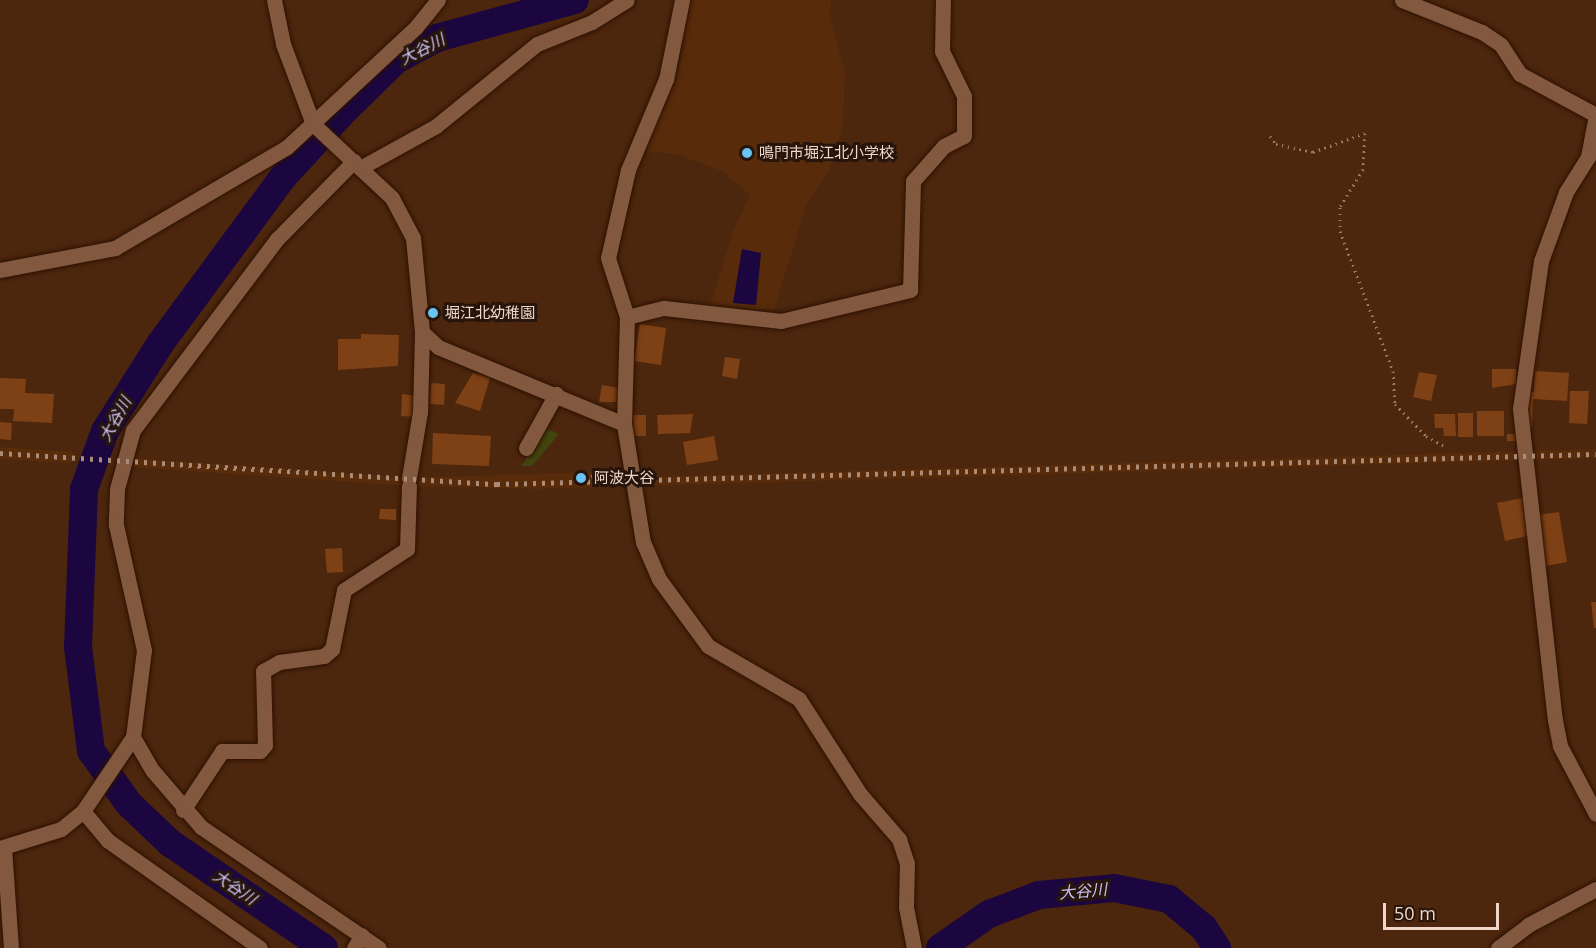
<!DOCTYPE html>
<meta charset="utf-8">
<style>
body{margin:0}
#map{position:relative;width:1596px;height:948px;overflow:hidden;background:#4d270d;font-family:"Open Sans","Noto Sans JP",sans-serif}
div>[style]{position:absolute}
[style*='--x']{left:calc(var(--x)*1px);top:calc(var(--y)*1px);width:calc(var(--w)*1px);rotate:calc(var(--a)*1deg)}
.built>*{inset:0;background:#582b0b}
.green>*{inset:0;background:#42450d}
.water>*{inset:0;background:#1b0640}
.river>*{height:28px;margin:-14px;padding:0 14px;transform-origin:14px;border-radius:14px;background:#1b0640}
.building>*{inset:0;background:#7e4116}
.path>*{height:3px;margin-top:-1.5px;transform-origin:0;background:repeating-linear-gradient(90deg,#9a7a66 0 1.5px,transparent 0 6px)}
.roads{filter:drop-shadow(0 0 2px #2d1101) drop-shadow(0 0 2px #2d1101)}
.minor>*{height:15px;margin:-7.5px;padding:0 7.5px;transform-origin:7.5px;border-radius:7.5px;background:#82583f}
.rail>*{height:4.5px;margin-top:-2.25px;transform-origin:0;background:repeating-linear-gradient(90deg,#ab8c79 0 3px,transparent 0 9px)}
.dots>*{width:16px;height:16px;translate:-50% -50%;box-sizing:border-box;border:3px solid #27150b;border-radius:50%}
span{translate:-50% -50%;white-space:nowrap;text-align:center;line-height:1.15;-webkit-text-stroke:6px #27150b;paint-order:stroke}
.poi-label{font-size:15px;color:#efd6c8}
.left{translate:0 -50%;text-align:left}
.water-label{font-size:16px;color:#c9c0f8;font-style:italic}
.scale{position:absolute;left:1383px;top:903px;width:116px;height:27px;box-sizing:border-box;border:3px solid #efd6c8;border-top:0;padding-left:8px;font-size:18px;line-height:21px;white-space:nowrap;color:#efd6c8;-webkit-text-stroke:4px #27150b;paint-order:stroke}
</style>
<div id="map">
<div class="built">
<i style="clip-path:polygon(689px 0,831px 0,830px 17px,845px 72px,843px 125px,830px 169px,806px 206px,774px 310px,710px 306px,734px 229px,750px 195px,722px 171px,679px 155px,640px 150px,680px 60px)"></i>
<i style="clip-path:polygon(0 447px,73px 452px,72px 463px,0 459px)"></i>
<i style="clip-path:polygon(1596px 449px,1596px 458px,537px 489px,409px 486px,119px 466px,120px 457px,409px 478px,587px 472px,620px 478px)"></i>
</div>
<div class="green">
<i style="clip-path:polygon(544px 428px,559px 434px,532px 466px,522px 466px)"></i>
</div>
<div class="water">
<i style="clip-path:polygon(742px 249px,761px 253px,756px 305px,733px 303px)"></i>
</div>
<div class="river">
<i style="--x:324;--y:948;--w:186;--a:-145.7"></i>
<i style="--x:170;--y:843;--w:57;--a:-136.4"></i>
<i style="--x:129;--y:804;--w:65;--a:-125.6"></i>
<i style="--x:91;--y:751;--w:105;--a:-97.1"></i>
<i style="--x:78;--y:647;--w:158;--a:-87.8"></i>
<i style="--x:84;--y:489;--w:62;--a:-70.1"></i>
<i style="--x:105;--y:431;--w:103;--a:-57.7"></i>
<i style="--x:160;--y:344;--w:209;--a:-53.6"></i>
<i style="--x:284;--y:176;--w:84;--a:-47.4"></i>
<i style="--x:341;--y:114;--w:77;--a:-44.5"></i>
<i style="--x:396;--y:60;--w:47;--a:-28.2"></i>
<i style="--x:437;--y:38;--w:143;--a:-15.4"></i>
<i style="--x:940;--y:948;--w:60;--a:-34.8"></i>
<i style="--x:989;--y:914;--w:53;--a:-20.8"></i>
<i style="--x:1039;--y:895;--w:75;--a:-5.3"></i>
<i style="--x:1114;--y:888;--w:56;--a:11.3"></i>
<i style="--x:1169;--y:899;--w:45;--a:39.6"></i>
<i style="--x:1204;--y:928;--w:24;--a:57"></i>
</div>
<div class="building">
<i style="clip-path:polygon(640px 324px,666px 328px,661px 365px,634px 361px)"></i>
<i style="clip-path:polygon(361px 334px,399px 335px,398px 366px,338px 370px,338px 339px,361px 339px)"></i>
<i style="clip-path:polygon(725px 357px,740px 359px,737px 379px,722px 376px)"></i>
<i style="clip-path:polygon(1492px 369px,1516px 369px,1516px 384px,1492px 388px)"></i>
<i style="clip-path:polygon(1535px 371px,1569px 373px,1567px 401px,1533px 399px,1532px 427px,1523px 427px,1524px 392px,1534px 392px)"></i>
<i style="clip-path:polygon(1419px 372px,1437px 375px,1431px 401px,1413px 397px)"></i>
<i style="clip-path:polygon(473px 373px,490px 378px,480px 411px,455px 403px)"></i>
<i style="clip-path:polygon(0 378px,26px 379px,25px 393px,54px 394px,52px 423px,13px 421px,14px 409px,0 409px)"></i>
<i style="clip-path:polygon(431px 383px,445px 384px,444px 405px,430px 404px)"></i>
<i style="clip-path:polygon(602px 385px,626px 389px,623px 402px,599px 402px)"></i>
<i style="clip-path:polygon(1570px 391px,1589px 391px,1587px 424px,1569px 423px)"></i>
<i style="clip-path:polygon(402px 394px,418px 396px,416px 417px,401px 416px)"></i>
<i style="clip-path:polygon(1477px 411px,1504px 411px,1504px 436px,1477px 436px)"></i>
<i style="clip-path:polygon(1458px 413px,1473px 413px,1473px 437px,1458px 437px)"></i>
<i style="clip-path:polygon(693px 414px,690px 433px,658px 434px,657px 415px)"></i>
<i style="clip-path:polygon(1434px 414px,1455px 414px,1456px 436px,1444px 436px,1443px 428px,1435px 428px)"></i>
<i style="clip-path:polygon(633px 415px,646px 415px,646px 436px,633px 436px)"></i>
<i style="clip-path:polygon(0 422px,12px 423px,11px 440px,0 439px)"></i>
<i style="clip-path:polygon(433px 433px,491px 436px,489px 466px,432px 464px)"></i>
<i style="clip-path:polygon(1507px 434px,1518px 434px,1518px 441px,1507px 441px)"></i>
<i style="clip-path:polygon(714px 436px,718px 460px,687px 465px,683px 442px)"></i>
<i style="clip-path:polygon(1523px 498px,1531px 535px,1505px 541px,1497px 503px)"></i>
<i style="clip-path:polygon(380px 509px,396px 509px,396px 520px,379px 519px)"></i>
<i style="clip-path:polygon(1559px 512px,1567px 562px,1546px 566px,1537px 515px)"></i>
<i style="clip-path:polygon(342px 548px,343px 572px,327px 573px,325px 549px)"></i>
<i style="clip-path:polygon(1591px 602px,1596px 602px,1596px 628px,1594px 628px)"></i>
</div>
<div class="path">
<i style="--x:1270;--y:136;--w:10;--a:53"></i>
<i style="--x:1276;--y:144;--w:38;--a:12"></i>
<i style="--x:1313;--y:152;--w:55;--a:-20.1"></i>
<i style="--x:1365;--y:133;--w:36;--a:93"></i>
<i style="--x:1363;--y:169;--w:44;--a:121.2"></i>
<i style="--x:1340;--y:207;--w:24;--a:90"></i>
<i style="--x:1340;--y:231;--w:150;--a:69.3"></i>
<i style="--x:1393;--y:371;--w:33;--a:87"></i>
<i style="--x:1395;--y:404;--w:45;--a:45.9"></i>
<i style="--x:1426;--y:436;--w:21;--a:29"></i>
<i style="--x:591;--y:476;--w:25;--a:-9"></i>
</div>
<div class="roads">
<div class="minor">
<i style="--x:274;--y:0;--w:45;--a:78.4"></i>
<i style="--x:283;--y:44;--w:85;--a:69.4"></i>
<i style="--x:313;--y:124;--w:108;--a:43.1"></i>
<i style="--x:392;--y:198;--w:45;--a:62.3"></i>
<i style="--x:413;--y:238;--w:94;--a:84.5"></i>
<i style="--x:422;--y:332;--w:80;--a:91.4"></i>
<i style="--x:420;--y:412;--w:67;--a:99.5"></i>
<i style="--x:682;--y:0;--w:81;--a:101.4"></i>
<i style="--x:666;--y:79;--w:99;--a:112.7"></i>
<i style="--x:628;--y:170;--w:90;--a:102.8"></i>
<i style="--x:608;--y:258;--w:62;--a:72.1"></i>
<i style="--x:627;--y:317;--w:107;--a:91.6"></i>
<i style="--x:624;--y:424;--w:120;--a:80.9"></i>
<i style="--x:643;--y:542;--w:40;--a:66.6"></i>
<i style="--x:659;--y:579;--w:83;--a:53.8"></i>
<i style="--x:708;--y:646;--w:105;--a:30.2"></i>
<i style="--x:799;--y:699;--w:113;--a:57.3"></i>
<i style="--x:860;--y:794;--w:60;--a:49.1"></i>
<i style="--x:899;--y:839;--w:25;--a:72"></i>
<i style="--x:907;--y:863;--w:44;--a:91.3"></i>
<i style="--x:906;--y:907;--w:42;--a:79"></i>
<i style="--x:1402;--y:0;--w:86;--a:21.8"></i>
<i style="--x:1482;--y:32;--w:23;--a:34"></i>
<i style="--x:1501;--y:45;--w:35;--a:57"></i>
<i style="--x:1520;--y:74;--w:86;--a:28.3"></i>
<i style="--x:1596;--y:115;--w:43;--a:100.8"></i>
<i style="--x:1588;--y:157;--w:41;--a:122.2"></i>
<i style="--x:1566;--y:192;--w:73;--a:109.9"></i>
<i style="--x:1541;--y:261;--w:149;--a:98.1"></i>
<i style="--x:1520;--y:409;--w:313;--a:83.6"></i>
<i style="--x:1555;--y:720;--w:26;--a:79"></i>
<i style="--x:1560;--y:746;--w:77;--a:62.1"></i>
<i style="--x:354;--y:161;--w:110;--a:134.6"></i>
<i style="--x:277;--y:239;--w:239;--a:127"></i>
<i style="--x:133;--y:430;--w:61;--a:105.2"></i>
<i style="--x:117;--y:489;--w:36;--a:92"></i>
<i style="--x:116;--y:525;--w:128;--a:77.4"></i>
<i style="--x:144;--y:650;--w:88;--a:97.2"></i>
<i style="--x:133;--y:737;--w:39;--a:60"></i>
<i style="--x:153;--y:771;--w:74;--a:49.4"></i>
<i style="--x:201;--y:827;--w:215;--a:34.2"></i>
<i style="--x:360;--y:168;--w:87;--a:-28.9"></i>
<i style="--x:436;--y:126;--w:130;--a:-39.1"></i>
<i style="--x:537;--y:44;--w:59;--a:-21.8"></i>
<i style="--x:592;--y:22;--w:41;--a:-32.2"></i>
<i style="--x:0;--y:270;--w:117;--a:-10.8"></i>
<i style="--x:115;--y:248;--w:199;--a:-30.4"></i>
<i style="--x:287;--y:147;--w:176;--a:-42.9"></i>
<i style="--x:416;--y:27;--w:35;--a:-51"></i>
<i style="--x:627;--y:317;--w:38;--a:-14"></i>
<i style="--x:664;--y:308;--w:118;--a:6.3"></i>
<i style="--x:781;--y:321;--w:133;--a:-13.5"></i>
<i style="--x:910;--y:290;--w:109;--a:-88.4"></i>
<i style="--x:913;--y:181;--w:47;--a:-48.5"></i>
<i style="--x:944;--y:146;--w:22;--a:-27"></i>
<i style="--x:964;--y:136;--w:40;--a:-90"></i>
<i style="--x:964;--y:96;--w:50;--a:-116.1"></i>
<i style="--x:942;--y:51;--w:51;--a:-88.9"></i>
<i style="--x:422;--y:332;--w:22;--a:43"></i>
<i style="--x:438;--y:347;--w:201;--a:22.5"></i>
<i style="--x:526;--y:448;--w:62;--a:-60.9"></i>
<i style="--x:133;--y:737;--w:89;--a:124"></i>
<i style="--x:83;--y:811;--w:38;--a:50"></i>
<i style="--x:107;--y:840;--w:187;--a:35.2"></i>
<i style="--x:183;--y:810;--w:71;--a:-56.5"></i>
<i style="--x:222;--y:751;--w:38;--a:0"></i>
<i style="--x:260;--y:751;--w:8;--a:-50"></i>
<i style="--x:265;--y:745;--w:74;--a:-91.5"></i>
<i style="--x:263;--y:671;--w:18;--a:-29"></i>
<i style="--x:279;--y:662;--w:45;--a:-7.6"></i>
<i style="--x:324;--y:656;--w:11;--a:-41"></i>
<i style="--x:332;--y:649;--w:60;--a:-78.5"></i>
<i style="--x:344;--y:590;--w:75;--a:-33.1"></i>
<i style="--x:407;--y:549;--w:63;--a:-88.2"></i>
<i style="--x:0;--y:848;--w:64;--a:-17.3"></i>
<i style="--x:61;--y:829;--w:28;--a:-39"></i>
<i style="--x:4;--y:848;--w:100;--a:86"></i>
<i style="--x:354;--y:948;--w:15;--a:-58"></i>
<i style="--x:1498;--y:948;--w:38;--a:-37"></i>
<i style="--x:1528;--y:925;--w:77;--a:-27.9"></i>
</div>
</div>
<div class="rail">
<i style="--x:0;--y:453;--w:498;--a:3.6"></i>
<i style="--x:497;--y:484;--w:1099;--a:-1.56"></i>
</div>
<div class="dots">
<i style="left:747px;top:153px;background:#69c4f1"></i>
<i style="left:433px;top:313px;background:#69c4f1"></i>
<i style="left:581px;top:478px;background:#69c4f1"></i>
</div>
<div class="poi-label">
<span class="left" style="left:759px;top:153px">鳴門市堀江北小学校</span>
<span class="left" style="left:445px;top:313px">堀江北幼稚園</span>
<span class="left" style="left:594px;top:478px">阿波大谷</span>
</div>
<div class="water-label">
<span style="left:422px;top:49px;rotate:-27deg">大谷川</span>
<span style="left:115px;top:419px;rotate:-61deg">大谷川</span>
<span style="left:235px;top:887px;rotate:34deg">大谷川</span>
<span style="left:1083px;top:891px;rotate:-5deg">大谷川</span>
</div>
<div class="scale">50 m</div>
</div>
